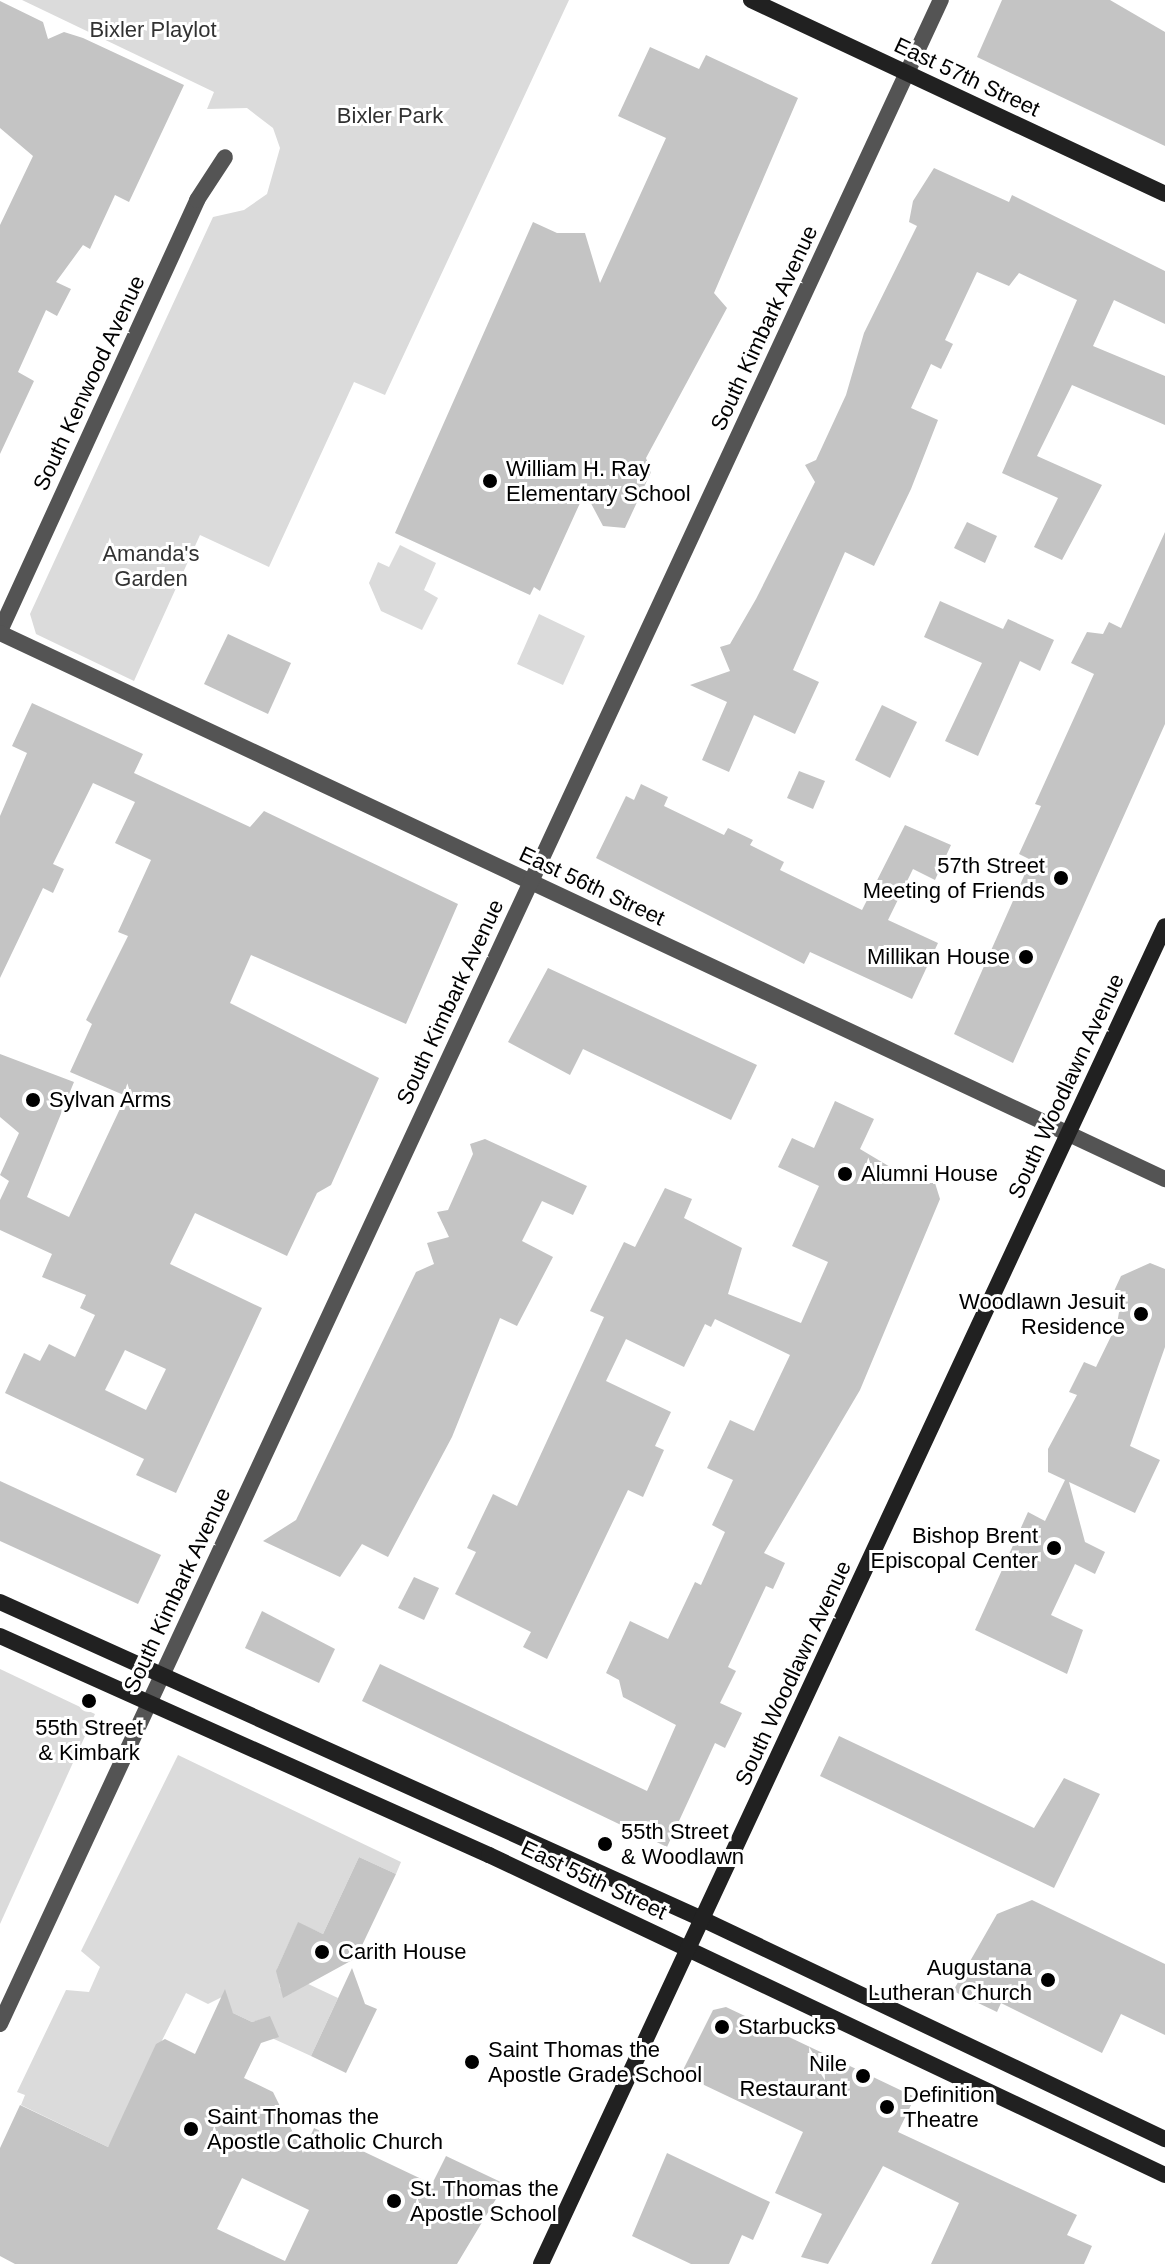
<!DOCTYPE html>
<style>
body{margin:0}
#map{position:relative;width:1165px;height:2264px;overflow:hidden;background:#fff;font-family:Helvetica,sans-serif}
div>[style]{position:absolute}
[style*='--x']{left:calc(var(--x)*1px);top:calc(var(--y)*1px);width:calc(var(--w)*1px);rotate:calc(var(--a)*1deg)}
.green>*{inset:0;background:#dbdbdb}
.building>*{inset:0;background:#c4c4c4}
.street>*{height:16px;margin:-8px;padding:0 8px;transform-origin:8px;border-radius:8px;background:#545454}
.secondary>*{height:16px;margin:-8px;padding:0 8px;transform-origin:8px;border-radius:8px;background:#212121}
.dots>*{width:22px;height:22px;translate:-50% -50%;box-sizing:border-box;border:4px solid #fff;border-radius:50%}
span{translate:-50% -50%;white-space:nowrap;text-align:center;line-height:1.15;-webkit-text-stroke:6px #fff;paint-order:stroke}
.park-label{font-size:22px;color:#323232}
.street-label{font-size:22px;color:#000}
.poi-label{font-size:22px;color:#000}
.left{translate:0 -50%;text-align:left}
.right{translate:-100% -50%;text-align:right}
</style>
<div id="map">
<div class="green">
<i style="clip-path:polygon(22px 0,569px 0,385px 395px,354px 382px,269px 567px,200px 535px,134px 681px,36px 634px,30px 614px,213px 217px,244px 210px,267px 194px,280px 148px,273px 128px,247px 108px,207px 109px,214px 92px)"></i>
<i style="clip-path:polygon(400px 545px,436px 563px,424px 590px,438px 598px,422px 630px,381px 611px,369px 583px,378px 562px,389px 567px)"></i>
<i style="clip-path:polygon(539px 614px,585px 636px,563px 685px,517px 664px)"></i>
<i style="clip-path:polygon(0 1669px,95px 1714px,0 1924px)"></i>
<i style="clip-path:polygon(178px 1755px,401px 1862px,396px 1874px,359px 1857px,323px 1934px,298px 1923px,277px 1969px,280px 1988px,292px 1993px,304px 1982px,338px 1998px,311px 2056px,274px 2039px,265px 2018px,252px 2022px,233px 2013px,222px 1997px,208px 2004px,186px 1993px,108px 2147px,21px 2105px,25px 2095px,17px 2092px,66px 1990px,89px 1992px,100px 1967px,81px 1951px)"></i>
</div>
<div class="building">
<i style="clip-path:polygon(1002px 0,1110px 0,1165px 32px,1165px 146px,977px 57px)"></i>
<i style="clip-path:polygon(0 1px,43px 22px,48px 39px,64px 32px,83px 38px,184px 85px,129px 202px,115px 195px,90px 249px,83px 245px,56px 282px,71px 289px,57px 316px,46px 310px,18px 372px,34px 381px,0 454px,0 225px,33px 156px,0 128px)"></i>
<i style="clip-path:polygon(650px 47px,699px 69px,706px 55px,798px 98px,714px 293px,727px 308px,646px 458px,651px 472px,625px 528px,603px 526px,585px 492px,540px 591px,534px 587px,530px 595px,395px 533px,533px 222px,557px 233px,585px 233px,600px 283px,666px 138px,618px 116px)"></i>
<i style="clip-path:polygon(934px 168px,1009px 202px,1012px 195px,1165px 271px,1165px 324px,1114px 300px,1093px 346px,1165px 376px,1165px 425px,1072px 385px,1037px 456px,1102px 485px,1062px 560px,1034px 547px,1058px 498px,1002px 473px,1077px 300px,1019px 273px,1009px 286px,977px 272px,945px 340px,953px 344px,941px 369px,931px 364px,911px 408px,938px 420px,911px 489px,874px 566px,845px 552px,793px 670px,819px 682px,795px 734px,754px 715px,729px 772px,702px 760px,727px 702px,690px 685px,730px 671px,720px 647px,730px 644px,756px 599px,815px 482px,805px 465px,816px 460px,846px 395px,864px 333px,917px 226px,909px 222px,913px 201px)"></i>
<i style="clip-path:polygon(967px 522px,997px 536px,985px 563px,954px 548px)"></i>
<i style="clip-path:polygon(1165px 532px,1165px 724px,1013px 1063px,954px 1034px,1031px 860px,1019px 854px,1041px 806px,1035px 804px,1094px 674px,1071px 663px,1087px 632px,1103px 634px,1109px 622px,1121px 628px)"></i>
<i style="clip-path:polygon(940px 601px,1003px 629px,1008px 619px,1054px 640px,1040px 671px,1020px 661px,978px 756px,945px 741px,982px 663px,924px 637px)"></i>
<i style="clip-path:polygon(228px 634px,291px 663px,268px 714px,204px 684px)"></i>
<i style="clip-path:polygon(evenodd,32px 703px,143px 754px,134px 773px,250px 827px,264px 811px,458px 904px,406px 1024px,251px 955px,230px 1003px,379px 1078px,331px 1185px,317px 1193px,287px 1256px,195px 1213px,170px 1264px,262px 1308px,176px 1493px,136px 1475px,144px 1459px,5px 1393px,24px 1353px,40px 1361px,49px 1344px,75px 1357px,95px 1315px,80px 1308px,86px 1295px,42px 1277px,52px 1254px,0 1230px,0 1200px,9px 1181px,0 1175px,19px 1133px,0 1117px,0 1054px,74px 1082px,27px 1197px,69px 1217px,126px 1096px,70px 1072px,92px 1024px,86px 1020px,128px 936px,118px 932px,151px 860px,115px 843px,135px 802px,93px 783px,53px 864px,64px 869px,53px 893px,43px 888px,0 978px,0 816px,27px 753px,12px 746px,32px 703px,125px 1350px,166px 1369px,146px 1410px,105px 1390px,125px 1350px)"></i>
<i style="clip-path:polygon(882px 705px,917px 722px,890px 778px,855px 760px)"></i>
<i style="clip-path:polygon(799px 771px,825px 781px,813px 809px,787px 798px)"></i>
<i style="clip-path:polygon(641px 784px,668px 797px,664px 806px,724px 835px,728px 828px,753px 840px,750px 845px,784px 862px,780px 870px,862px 910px,905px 825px,951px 845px,935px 880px,913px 869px,888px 920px,938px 943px,912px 999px,810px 952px,804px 964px,596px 858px,626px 796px,634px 800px)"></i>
<i style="clip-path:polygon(548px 968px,757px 1065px,731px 1120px,583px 1049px,570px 1075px,508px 1042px)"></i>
<i style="clip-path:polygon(835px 1101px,874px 1119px,860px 1149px,917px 1183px,935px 1183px,940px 1199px,860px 1390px,764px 1553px,785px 1563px,773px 1589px,766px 1586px,728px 1667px,736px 1671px,720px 1703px,742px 1713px,725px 1748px,715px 1743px,667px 1847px,362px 1701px,380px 1664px,647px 1791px,676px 1725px,623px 1697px,619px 1680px,606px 1673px,630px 1621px,668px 1639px,695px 1582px,701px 1585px,725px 1532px,712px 1525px,733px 1480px,707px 1468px,730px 1420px,754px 1431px,790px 1355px,715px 1319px,711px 1327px,705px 1324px,684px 1367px,626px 1339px,606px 1381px,671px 1412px,655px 1446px,664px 1450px,643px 1497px,628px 1490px,547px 1659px,523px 1647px,531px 1632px,455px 1594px,476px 1552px,467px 1548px,493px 1494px,517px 1506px,604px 1317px,590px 1311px,624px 1242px,635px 1247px,665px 1188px,692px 1199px,684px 1218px,742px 1248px,728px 1294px,801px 1323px,828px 1262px,792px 1246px,819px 1186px,778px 1167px,792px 1138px,814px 1148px)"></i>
<i style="clip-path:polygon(485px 1139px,587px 1186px,573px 1215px,542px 1201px,522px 1241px,553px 1257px,517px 1326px,500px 1318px,452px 1437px,388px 1557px,362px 1544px,340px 1577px,263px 1541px,296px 1520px,416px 1272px,434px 1264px,427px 1243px,449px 1237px,437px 1212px,448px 1210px,473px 1154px,470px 1144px)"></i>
<i style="clip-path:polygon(1150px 1263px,1165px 1269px,1165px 1347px,1130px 1446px,1160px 1460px,1135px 1513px,1069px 1482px,1085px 1542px,1105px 1552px,1095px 1574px,1075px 1564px,1051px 1615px,1083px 1630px,1067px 1674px,975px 1630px,1028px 1512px,1045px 1521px,1065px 1480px,1048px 1472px,1048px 1449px,1077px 1395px,1069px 1392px,1084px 1362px,1096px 1367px,1117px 1324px,1120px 1306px,1109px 1302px,1121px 1276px)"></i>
<i style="clip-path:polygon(0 1481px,161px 1555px,138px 1604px,0 1541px)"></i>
<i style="clip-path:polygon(414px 1577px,439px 1588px,424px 1620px,398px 1608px)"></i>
<i style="clip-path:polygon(262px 1611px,335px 1649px,319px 1683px,245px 1648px)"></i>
<i style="clip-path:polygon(839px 1736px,1034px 1828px,1064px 1778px,1100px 1794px,1054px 1888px,820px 1776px)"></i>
<i style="clip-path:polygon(359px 1857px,396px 1874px,356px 1958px,283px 1998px,276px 1971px,298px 1922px,323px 1934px)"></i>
<i style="clip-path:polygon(1032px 1900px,1165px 1964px,1165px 2035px,1121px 2014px,1102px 2053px,1001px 2003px,997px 2012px,953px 1991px,997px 1914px)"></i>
<i style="clip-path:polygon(352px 1968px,365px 2004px,377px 2009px,346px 2073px,311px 2056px)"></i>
<i style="clip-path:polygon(evenodd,225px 1989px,233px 2013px,252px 2022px,270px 2016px,279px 2037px,261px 2043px,244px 2078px,273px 2092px,303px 2153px,314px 2128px,432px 2184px,446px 2156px,505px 2184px,457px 2264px,15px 2264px,0 2256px,0 2148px,20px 2105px,108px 2147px,156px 2044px,165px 2039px,195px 2054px,225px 1989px,242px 2178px,309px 2210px,285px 2261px,217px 2229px,242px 2178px)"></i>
<i style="clip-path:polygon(726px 2007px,915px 2097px,898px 2132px,1077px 2215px,1067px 2235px,1092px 2246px,1084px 2264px,931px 2264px,959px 2203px,883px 2166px,828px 2264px,801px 2257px,822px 2214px,775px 2193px,803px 2132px,681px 2074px,713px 2010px)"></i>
<i style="clip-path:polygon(667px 2153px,770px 2202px,753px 2240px,742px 2235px,729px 2264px,691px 2264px,632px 2236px)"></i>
</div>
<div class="street">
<i style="--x:0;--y:631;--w:474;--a:-65.4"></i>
<i style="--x:197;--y:200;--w:51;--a:-56.9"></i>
<i style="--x:0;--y:633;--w:1287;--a:25.11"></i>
<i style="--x:0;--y:2024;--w:2232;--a:-65.07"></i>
</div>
<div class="secondary">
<i style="--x:751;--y:0;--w:457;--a:25.1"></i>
<i style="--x:0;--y:1602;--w:770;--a:24.3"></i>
<i style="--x:702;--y:1919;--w:513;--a:25.42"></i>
<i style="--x:0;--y:1636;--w:536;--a:24.13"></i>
<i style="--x:489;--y:1855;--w:748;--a:25.33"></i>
<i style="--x:541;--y:2264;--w:1476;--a:-65"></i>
</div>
<div class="dots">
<i style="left:490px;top:481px;background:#000"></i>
<i style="left:1061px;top:878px;background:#000"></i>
<i style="left:1026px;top:957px;background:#000"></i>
<i style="left:33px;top:1100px;background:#000"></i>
<i style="left:845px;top:1174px;background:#000"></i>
<i style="left:1141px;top:1314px;background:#000"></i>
<i style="left:1054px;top:1548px;background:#000"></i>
<i style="left:89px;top:1701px;background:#000"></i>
<i style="left:605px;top:1844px;background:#000"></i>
<i style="left:322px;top:1952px;background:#000"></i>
<i style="left:1048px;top:1980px;background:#000"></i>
<i style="left:722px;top:2027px;background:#000"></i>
<i style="left:472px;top:2062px;background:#000"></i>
<i style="left:863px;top:2076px;background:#000"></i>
<i style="left:887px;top:2107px;background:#000"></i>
<i style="left:191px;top:2129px;background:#000"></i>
<i style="left:394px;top:2201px;background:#000"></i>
</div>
<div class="park-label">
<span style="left:153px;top:30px">Bixler Playlot</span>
<span style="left:390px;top:116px">Bixler Park</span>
<span style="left:151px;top:566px">Amanda's<br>Garden</span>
</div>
<div class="street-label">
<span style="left:967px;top:77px;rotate:25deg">East 57th Street</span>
<span style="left:764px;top:328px;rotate:-65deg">South Kimbark Avenue</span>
<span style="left:89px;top:383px;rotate:-65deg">South Kenwood Avenue</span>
<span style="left:592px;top:886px;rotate:25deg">East 56th Street</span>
<span style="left:450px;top:1002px;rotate:-65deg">South Kimbark Avenue</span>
<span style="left:1066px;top:1086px;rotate:-65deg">South Woodlawn Avenue</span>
<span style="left:177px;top:1590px;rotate:-65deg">South Kimbark Avenue</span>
<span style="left:793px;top:1673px;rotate:-65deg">South Woodlawn Avenue</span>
<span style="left:594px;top:1880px;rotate:25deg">East 55th Street</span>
</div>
<div class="poi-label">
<span class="left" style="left:506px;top:481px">William H. Ray<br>Elementary School</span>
<span class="right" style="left:1045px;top:878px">57th Street<br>Meeting of Friends</span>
<span class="right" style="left:1010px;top:957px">Millikan House</span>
<span class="left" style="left:49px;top:1100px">Sylvan Arms</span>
<span class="left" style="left:861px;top:1174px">Alumni House</span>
<span class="right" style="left:1125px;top:1314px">Woodlawn Jesuit<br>Residence</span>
<span class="right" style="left:1038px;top:1548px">Bishop Brent<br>Episcopal Center</span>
<span style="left:89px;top:1740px">55th Street<br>&amp; Kimbark</span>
<span class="left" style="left:621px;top:1844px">55th Street<br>&amp; Woodlawn</span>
<span class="left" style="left:338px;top:1952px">Carith House</span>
<span class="right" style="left:1032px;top:1980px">Augustana<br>Lutheran Church</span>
<span class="left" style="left:738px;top:2027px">Starbucks</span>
<span class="left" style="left:488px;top:2062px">Saint Thomas the<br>Apostle Grade School</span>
<span class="right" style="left:847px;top:2076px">Nile<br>Restaurant</span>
<span class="left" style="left:903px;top:2107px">Definition<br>Theatre</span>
<span class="left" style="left:207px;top:2129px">Saint Thomas the<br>Apostle Catholic Church</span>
<span class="left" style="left:410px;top:2201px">St. Thomas the<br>Apostle School</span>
</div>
</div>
